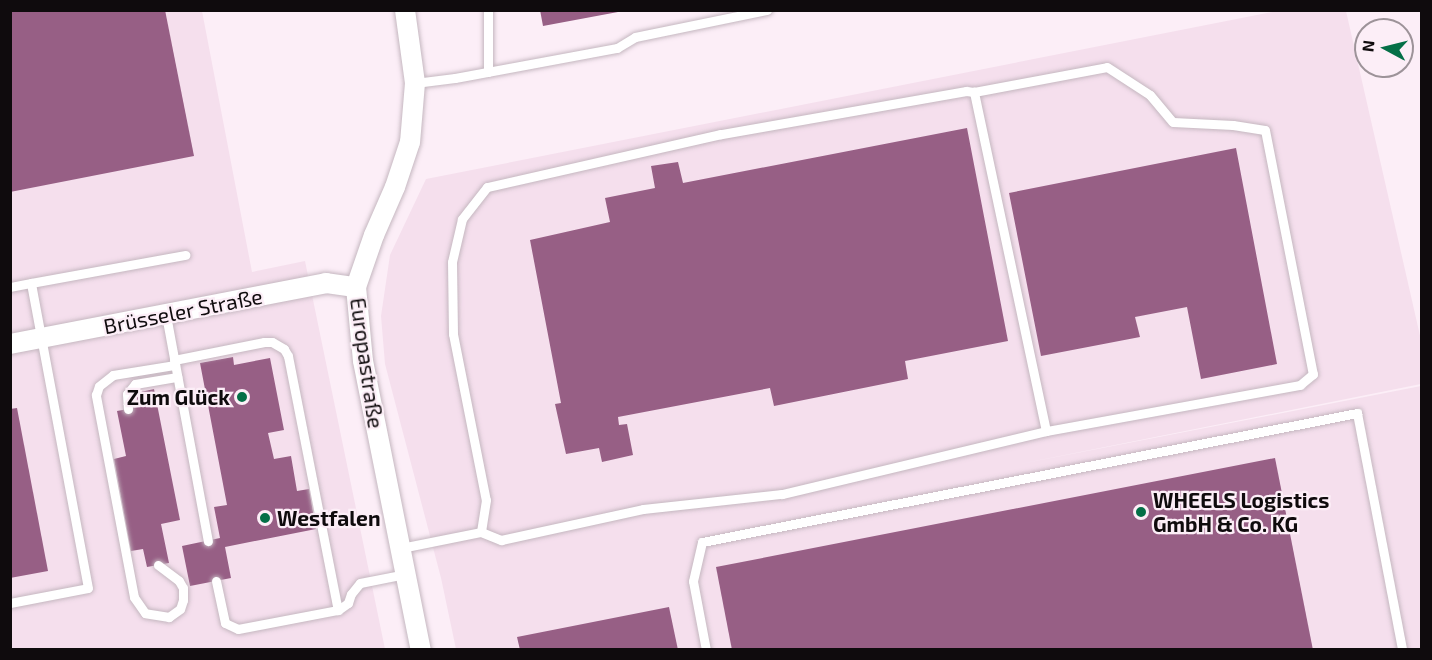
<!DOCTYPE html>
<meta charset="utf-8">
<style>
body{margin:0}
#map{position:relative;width:1432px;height:660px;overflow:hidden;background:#fceef7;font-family:"Exo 2",sans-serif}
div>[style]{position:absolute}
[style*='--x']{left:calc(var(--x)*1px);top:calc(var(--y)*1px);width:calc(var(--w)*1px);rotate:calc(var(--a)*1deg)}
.built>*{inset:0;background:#f5dfed}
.building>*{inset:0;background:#975f85}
.roads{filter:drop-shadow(0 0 2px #c5b7c0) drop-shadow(0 0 2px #c5b7c0)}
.lane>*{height:9px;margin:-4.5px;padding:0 4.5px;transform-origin:4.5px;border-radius:4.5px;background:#fff}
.street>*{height:20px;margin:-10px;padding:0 10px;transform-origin:10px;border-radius:10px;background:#fff}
.dots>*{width:16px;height:16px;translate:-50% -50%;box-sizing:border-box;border:3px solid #fceef7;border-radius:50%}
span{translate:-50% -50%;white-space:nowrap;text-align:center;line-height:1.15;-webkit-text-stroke:4.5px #fceef7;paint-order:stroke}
.street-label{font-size:21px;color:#0f0b0d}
.poi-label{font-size:21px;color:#0f0b0d;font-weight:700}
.right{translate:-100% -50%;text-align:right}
.left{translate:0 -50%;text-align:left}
.frame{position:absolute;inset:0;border:12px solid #0f0b0d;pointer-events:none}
.north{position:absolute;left:1354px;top:18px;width:60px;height:60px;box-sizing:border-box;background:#fceef7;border:2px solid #9d9399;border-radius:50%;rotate:277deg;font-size:16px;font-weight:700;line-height:24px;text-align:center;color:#0f0b0d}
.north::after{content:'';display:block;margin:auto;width:21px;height:27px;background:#046f47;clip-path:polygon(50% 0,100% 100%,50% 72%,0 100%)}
</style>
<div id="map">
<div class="built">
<i style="clip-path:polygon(10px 11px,202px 11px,252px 272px,305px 261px,385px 649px,11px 649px)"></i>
<i style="clip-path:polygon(1277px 11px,1346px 11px,1421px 340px,1421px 384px,1010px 466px,1421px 386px,1421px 649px,456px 649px,441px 578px,385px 364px,381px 316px,390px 255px,426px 179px)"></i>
</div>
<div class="building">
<i style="clip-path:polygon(10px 10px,165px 10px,194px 156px,10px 192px)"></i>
<i style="clip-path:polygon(540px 10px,618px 10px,618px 12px,543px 26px)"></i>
<i style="clip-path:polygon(967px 128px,1008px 341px,905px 361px,908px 379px,774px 406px,770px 388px,618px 417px,619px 425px,627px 424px,633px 455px,602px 462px,599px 448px,566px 454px,555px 404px,561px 403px,530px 240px,610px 222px,605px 198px,655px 188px,651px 166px,678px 162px,683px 183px)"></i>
<i style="clip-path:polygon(1236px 148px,1277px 364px,1201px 379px,1187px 307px,1135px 317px,1140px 337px,1041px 356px,1009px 193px)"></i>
<i style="clip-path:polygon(233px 357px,234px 365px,270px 358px,284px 430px,268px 433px,274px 459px,291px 456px,297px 491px,309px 489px,316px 529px,225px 547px,231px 578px,190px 586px,182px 546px,220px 538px,214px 507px,227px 505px,200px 363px)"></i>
<i style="clip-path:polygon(154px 389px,180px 520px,161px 524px,169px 563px,147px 567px,143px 549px,131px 551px,114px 459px,126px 456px,117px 411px,139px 407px,136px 393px)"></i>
<i style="clip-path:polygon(17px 408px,48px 571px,10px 578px,10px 409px)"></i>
<i style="clip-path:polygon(1275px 458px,1313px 650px,732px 650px,716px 567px)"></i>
<i style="clip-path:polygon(669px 607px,678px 650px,520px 650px,517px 637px)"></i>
</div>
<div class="roads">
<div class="lane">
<i style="--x:488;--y:72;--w:62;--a:-90"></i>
<i style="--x:415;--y:83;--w:40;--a:-7.1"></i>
<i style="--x:455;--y:78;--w:165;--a:-10.5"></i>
<i style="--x:617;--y:48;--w:21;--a:-31"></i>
<i style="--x:635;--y:37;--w:135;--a:-11.6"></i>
<i style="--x:974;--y:92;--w:135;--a:-10.6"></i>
<i style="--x:1107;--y:67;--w:51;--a:33.1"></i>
<i style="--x:1150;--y:95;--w:35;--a:50"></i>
<i style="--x:1173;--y:122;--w:60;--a:2.9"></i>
<i style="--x:1233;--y:125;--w:32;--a:9"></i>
<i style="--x:1265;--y:130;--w:249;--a:78.9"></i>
<i style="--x:1313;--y:374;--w:17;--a:140"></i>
<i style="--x:1300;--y:385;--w:258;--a:169.7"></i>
<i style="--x:10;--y:287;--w:21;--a:-11"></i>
<i style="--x:166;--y:315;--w:230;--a:79.5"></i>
<i style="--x:174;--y:360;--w:92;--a:-11.3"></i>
<i style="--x:264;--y:342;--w:8;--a:0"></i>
<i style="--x:272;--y:342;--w:14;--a:30"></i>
<i style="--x:284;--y:349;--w:8;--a:60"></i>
<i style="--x:288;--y:356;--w:259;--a:78.9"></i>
<i style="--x:128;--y:409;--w:15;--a:-94"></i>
<i style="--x:127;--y:394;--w:13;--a:-51"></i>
<i style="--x:135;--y:384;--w:43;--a:-9.5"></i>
<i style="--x:401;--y:548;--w:82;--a:-11.3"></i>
<i style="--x:481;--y:532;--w:22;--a:22"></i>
<i style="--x:501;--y:540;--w:145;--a:-12.3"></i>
<i style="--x:643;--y:509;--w:140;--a:-6.2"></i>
<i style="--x:782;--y:494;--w:271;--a:-13.4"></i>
<i style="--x:1046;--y:431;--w:347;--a:-102"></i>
<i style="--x:974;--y:92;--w:8;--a:-173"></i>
<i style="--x:966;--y:91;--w:249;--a:170"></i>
<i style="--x:721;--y:134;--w:240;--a:167.2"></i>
<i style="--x:487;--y:187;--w:41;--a:128"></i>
<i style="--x:462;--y:219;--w:44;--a:103.1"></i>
<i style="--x:452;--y:262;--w:72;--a:89.2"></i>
<i style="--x:453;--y:334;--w:169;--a:78.8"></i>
<i style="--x:486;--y:500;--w:32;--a:99"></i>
<i style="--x:158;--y:565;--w:26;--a:37"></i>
<i style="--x:179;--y:581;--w:8;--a:60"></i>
<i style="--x:183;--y:588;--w:12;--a:90"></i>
<i style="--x:183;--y:600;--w:9;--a:108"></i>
<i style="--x:180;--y:609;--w:14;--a:144"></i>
<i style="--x:169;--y:617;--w:24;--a:-171"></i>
<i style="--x:145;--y:613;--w:19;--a:-125"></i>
<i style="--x:134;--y:597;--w:206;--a:-100.7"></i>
<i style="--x:96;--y:395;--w:9;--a:-72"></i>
<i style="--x:99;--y:386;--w:18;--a:-38"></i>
<i style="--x:113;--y:375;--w:63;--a:-9.2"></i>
<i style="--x:216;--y:581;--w:43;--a:77.9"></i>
<i style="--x:225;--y:623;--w:14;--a:25"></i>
<i style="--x:238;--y:629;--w:102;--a:-10.8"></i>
<i style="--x:338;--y:610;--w:12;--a:-35"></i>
<i style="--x:348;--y:603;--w:9;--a:-72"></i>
<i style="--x:351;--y:594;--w:14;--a:-51"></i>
<i style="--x:360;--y:583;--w:47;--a:-11.1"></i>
<i style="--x:10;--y:603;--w:79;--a:-10.9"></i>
<i style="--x:88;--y:588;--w:310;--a:-100.6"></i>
<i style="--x:31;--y:283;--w:157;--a:-10.3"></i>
<i style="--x:706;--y:650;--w:70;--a:-100.7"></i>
<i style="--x:693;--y:581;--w:40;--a:-77"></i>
<i style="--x:702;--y:542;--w:668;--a:-11.14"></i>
<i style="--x:1357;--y:413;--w:241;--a:79.2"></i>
</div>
<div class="street">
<i style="--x:405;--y:10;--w:74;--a:82.2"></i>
<i style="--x:415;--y:83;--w:59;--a:94.8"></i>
<i style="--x:410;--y:142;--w:47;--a:108.4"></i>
<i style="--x:395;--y:187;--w:52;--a:113.6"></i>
<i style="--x:374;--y:235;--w:55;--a:109.1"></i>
<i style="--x:356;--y:287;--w:74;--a:84.6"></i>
<i style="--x:363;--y:361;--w:295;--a:78.7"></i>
<i style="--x:10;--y:344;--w:322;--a:-10.9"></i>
<i style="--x:326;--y:283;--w:30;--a:8"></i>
</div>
</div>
<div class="dots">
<i style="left:242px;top:397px;background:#046f47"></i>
<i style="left:1141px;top:512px;background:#046f47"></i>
<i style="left:265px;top:518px;background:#046f47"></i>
</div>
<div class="street-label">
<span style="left:183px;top:311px;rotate:-11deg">Brüsseler Straße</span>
<span style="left:367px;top:363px;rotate:82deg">Europastraße</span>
</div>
<div class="poi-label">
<span class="right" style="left:230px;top:397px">Zum Glück</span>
<span class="left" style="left:1153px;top:512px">WHEELS Logistics<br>GmbH &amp; Co. KG</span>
<span class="left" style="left:277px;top:518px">Westfalen</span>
</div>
<div class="frame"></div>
<div class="north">N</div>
</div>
